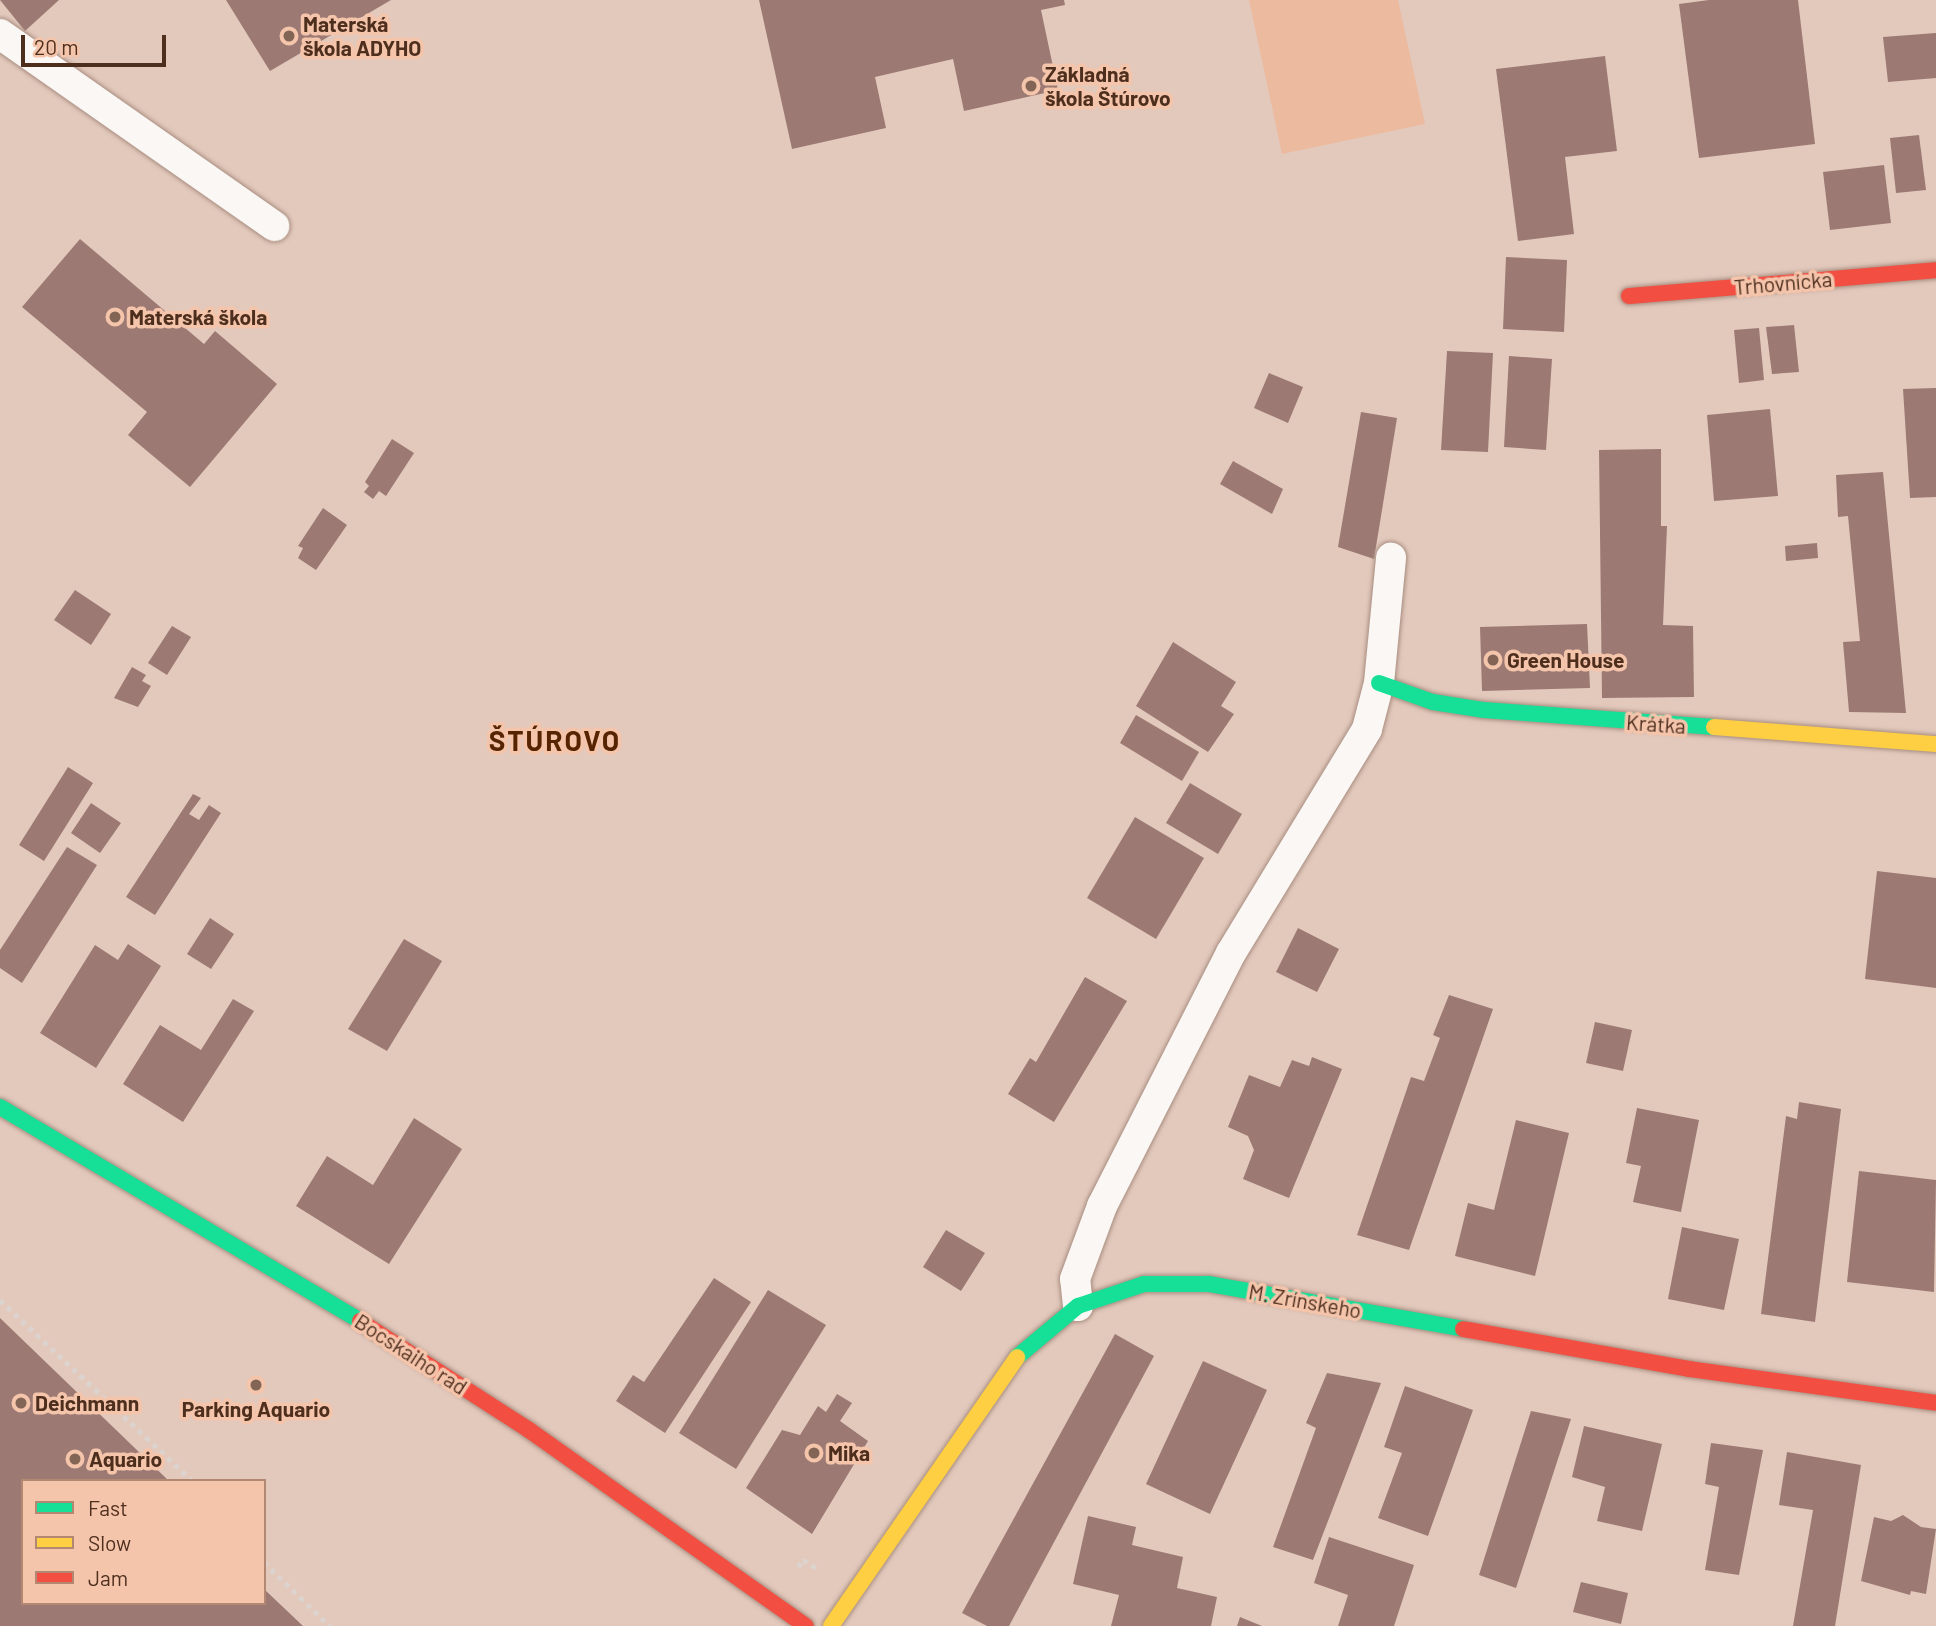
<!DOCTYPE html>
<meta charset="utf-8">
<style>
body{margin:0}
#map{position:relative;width:1936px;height:1626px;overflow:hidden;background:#e3c9bc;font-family:Barlow,sans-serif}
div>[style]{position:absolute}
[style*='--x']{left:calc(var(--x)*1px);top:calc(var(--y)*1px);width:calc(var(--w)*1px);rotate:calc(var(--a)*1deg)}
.green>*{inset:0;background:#ecba9f}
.building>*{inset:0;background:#9c7a73}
.path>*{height:4.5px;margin-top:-2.25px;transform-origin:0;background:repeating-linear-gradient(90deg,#dcd3ce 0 5px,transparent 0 10px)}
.roads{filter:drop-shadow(0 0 2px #a88e80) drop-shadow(0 0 2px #a88e80)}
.lane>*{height:30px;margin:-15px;padding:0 15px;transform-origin:15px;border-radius:15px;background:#fbf7f5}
.fast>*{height:16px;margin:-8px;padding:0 8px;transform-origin:8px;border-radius:8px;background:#16e098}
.slow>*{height:16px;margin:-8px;padding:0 8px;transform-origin:8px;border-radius:8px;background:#ffcf43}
.jam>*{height:16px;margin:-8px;padding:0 8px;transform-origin:8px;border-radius:8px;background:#f24e42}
.dots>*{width:19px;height:19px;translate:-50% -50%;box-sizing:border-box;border:4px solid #f4c4ab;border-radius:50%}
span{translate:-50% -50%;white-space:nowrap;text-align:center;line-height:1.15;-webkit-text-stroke:7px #f4c4ab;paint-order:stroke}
.poi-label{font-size:21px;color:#4e2f1e;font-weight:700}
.left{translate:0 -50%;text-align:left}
.street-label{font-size:21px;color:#4e2f1e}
.district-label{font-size:28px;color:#572402;font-weight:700;letter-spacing:2px}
.legend{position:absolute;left:21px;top:1479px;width:245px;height:126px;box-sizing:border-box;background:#f4c4ab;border:2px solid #b28873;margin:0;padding:9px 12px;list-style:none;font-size:21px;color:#4e2f1e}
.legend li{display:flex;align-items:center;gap:14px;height:35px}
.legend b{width:35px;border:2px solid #b28873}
.scale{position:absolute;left:21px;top:35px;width:145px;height:32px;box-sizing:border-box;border:4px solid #4e2f1e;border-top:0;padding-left:9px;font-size:21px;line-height:24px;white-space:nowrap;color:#4e2f1e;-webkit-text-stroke:5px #f4c4ab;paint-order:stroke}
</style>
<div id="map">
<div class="green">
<i style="clip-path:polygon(1249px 0,1398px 0,1425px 124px,1282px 154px)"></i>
</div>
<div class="building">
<i style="clip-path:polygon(0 0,59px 0,25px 31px)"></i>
<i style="clip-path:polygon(226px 0,391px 0,270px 71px)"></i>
<i style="clip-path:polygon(759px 0,1064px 0,1065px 5px,1041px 10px,1058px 90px,964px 111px,953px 59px,875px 77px,886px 128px,792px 149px)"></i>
<i style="clip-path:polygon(1709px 0,1798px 0,1815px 144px,1699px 158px,1679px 4px)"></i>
<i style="clip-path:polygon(1936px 33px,1936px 78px,1888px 82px,1883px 37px)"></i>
<i style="clip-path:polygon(1605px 56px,1617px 151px,1565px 157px,1574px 234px,1518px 241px,1496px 69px)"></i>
<i style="clip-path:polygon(1919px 135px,1926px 190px,1896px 193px,1890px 138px)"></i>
<i style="clip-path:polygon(1884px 165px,1891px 223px,1830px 230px,1823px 172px)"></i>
<i style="clip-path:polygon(80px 239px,204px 344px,215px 331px,277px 384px,190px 487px,128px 435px,147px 412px,22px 307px)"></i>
<i style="clip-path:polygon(1506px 257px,1567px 260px,1564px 332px,1503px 329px)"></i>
<i style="clip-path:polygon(1794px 325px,1799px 372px,1772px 374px,1766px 327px)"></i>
<i style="clip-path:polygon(1759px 328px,1764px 380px,1739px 383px,1734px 330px)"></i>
<i style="clip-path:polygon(1447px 351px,1493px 353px,1488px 452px,1441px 450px)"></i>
<i style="clip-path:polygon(1509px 356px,1552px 359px,1546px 450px,1504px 447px)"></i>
<i style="clip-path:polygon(1269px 373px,1303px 387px,1288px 423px,1254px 408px)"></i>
<i style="clip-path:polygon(1936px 388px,1936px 497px,1910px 498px,1903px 389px)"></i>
<i style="clip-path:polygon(1770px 409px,1778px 496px,1714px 501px,1707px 415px)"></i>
<i style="clip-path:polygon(1361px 412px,1397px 418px,1374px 559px,1338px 547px)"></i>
<i style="clip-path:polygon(392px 439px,414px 453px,386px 496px,379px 491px,373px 499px,364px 492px,369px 486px,365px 482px)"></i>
<i style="clip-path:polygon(1661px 449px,1661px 526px,1667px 526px,1663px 625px,1693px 626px,1694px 697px,1602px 698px,1599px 450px)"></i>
<i style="clip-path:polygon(1233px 461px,1283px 489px,1272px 514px,1220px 484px)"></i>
<i style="clip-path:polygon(1883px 472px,1899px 639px,1906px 713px,1849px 712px,1843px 642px,1860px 641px,1848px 516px,1838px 517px,1836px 475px)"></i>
<i style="clip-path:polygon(323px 508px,347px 525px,316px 570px,298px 558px,303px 548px,298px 546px)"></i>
<i style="clip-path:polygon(1817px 543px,1818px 558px,1786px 561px,1785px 546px)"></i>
<i style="clip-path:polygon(75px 590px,111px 614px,91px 645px,54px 620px)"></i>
<i style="clip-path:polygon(1587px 624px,1590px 688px,1482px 691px,1480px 627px)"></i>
<i style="clip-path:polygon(172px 626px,191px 637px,167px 675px,148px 663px)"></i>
<i style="clip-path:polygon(1173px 642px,1236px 682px,1221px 706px,1234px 714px,1208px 752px,1136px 706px)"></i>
<i style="clip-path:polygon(132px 667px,146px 675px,142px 681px,151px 686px,138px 707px,114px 698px)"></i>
<i style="clip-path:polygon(1136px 715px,1199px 752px,1182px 781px,1120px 743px)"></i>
<i style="clip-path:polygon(68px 767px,93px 783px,44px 861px,19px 845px)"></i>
<i style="clip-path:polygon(1190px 783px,1242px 814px,1218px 854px,1166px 823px)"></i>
<i style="clip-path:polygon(193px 794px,201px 798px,189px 814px,199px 820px,209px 805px,221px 813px,155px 915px,126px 897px)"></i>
<i style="clip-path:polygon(91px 803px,121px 823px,100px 853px,71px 833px)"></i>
<i style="clip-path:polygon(1135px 817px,1204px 858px,1156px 939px,1087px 898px)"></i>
<i style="clip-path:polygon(67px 847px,97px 865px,22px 983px,0 968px,0 950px)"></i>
<i style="clip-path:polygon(1877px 871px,1936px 878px,1936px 988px,1865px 979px)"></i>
<i style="clip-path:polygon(210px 918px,234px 934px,211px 969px,187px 954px)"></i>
<i style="clip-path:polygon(1298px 928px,1339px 949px,1317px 992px,1276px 972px)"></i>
<i style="clip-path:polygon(404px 939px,442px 961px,387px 1051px,348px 1029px)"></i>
<i style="clip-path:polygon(128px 944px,161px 966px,96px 1068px,40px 1033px,95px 945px,118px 960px)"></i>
<i style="clip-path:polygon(1085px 977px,1127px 1001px,1054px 1122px,1008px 1094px,1030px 1058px,1036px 1062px)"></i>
<i style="clip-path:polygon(1449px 995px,1493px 1009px,1409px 1250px,1357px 1235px,1411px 1077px,1424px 1081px,1440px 1038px,1433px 1035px)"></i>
<i style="clip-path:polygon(233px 999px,254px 1011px,183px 1122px,123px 1084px,160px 1025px,201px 1050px)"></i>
<i style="clip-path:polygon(1595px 1022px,1632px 1030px,1623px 1071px,1586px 1063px)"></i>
<i style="clip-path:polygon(1312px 1057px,1342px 1069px,1289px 1198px,1243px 1179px,1254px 1150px,1248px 1136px,1228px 1127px,1249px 1075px,1280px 1087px,1292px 1060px,1309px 1066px)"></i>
<i style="clip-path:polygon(1799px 1102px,1841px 1109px,1815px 1322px,1761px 1314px,1786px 1116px,1797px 1119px)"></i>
<i style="clip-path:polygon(1637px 1108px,1699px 1120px,1681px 1212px,1633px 1202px,1641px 1166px,1626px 1163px)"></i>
<i style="clip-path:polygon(414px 1118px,462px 1149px,389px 1264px,296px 1206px,327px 1156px,373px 1185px)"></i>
<i style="clip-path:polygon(1516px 1120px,1569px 1133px,1535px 1276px,1455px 1256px,1468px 1203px,1494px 1210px)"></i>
<i style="clip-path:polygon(1859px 1171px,1936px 1180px,1934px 1292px,1847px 1282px)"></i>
<i style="clip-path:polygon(1682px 1227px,1739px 1239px,1724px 1310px,1668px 1299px)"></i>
<i style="clip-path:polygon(946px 1230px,985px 1253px,961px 1291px,923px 1267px)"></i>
<i style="clip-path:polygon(714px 1278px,751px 1302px,665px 1433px,616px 1401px,633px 1375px,644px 1382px)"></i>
<i style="clip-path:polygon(768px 1290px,826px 1325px,736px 1469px,679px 1433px)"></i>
<i style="clip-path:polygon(0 1318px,169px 1481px,23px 1481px,23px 1603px,264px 1603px,264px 1589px,303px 1626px,0 1626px)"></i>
<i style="clip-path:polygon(1115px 1334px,1154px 1356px,1009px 1626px,987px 1626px,962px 1613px)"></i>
<i style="clip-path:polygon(1203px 1361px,1267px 1390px,1210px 1514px,1146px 1484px)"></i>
<i style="clip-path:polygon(1327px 1373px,1381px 1383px,1313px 1560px,1273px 1547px,1316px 1428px,1306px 1423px)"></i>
<i style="clip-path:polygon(1405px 1386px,1473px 1410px,1428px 1536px,1378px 1518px,1402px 1453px,1384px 1447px)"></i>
<i style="clip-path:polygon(837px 1394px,852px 1403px,840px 1421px,868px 1441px,812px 1534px,746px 1488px,782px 1430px,800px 1435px,818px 1406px,826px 1412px)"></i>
<i style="clip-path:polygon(1531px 1411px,1571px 1419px,1516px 1588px,1479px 1575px)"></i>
<i style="clip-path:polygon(1584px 1426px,1662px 1444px,1642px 1531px,1597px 1521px,1605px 1487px,1572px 1477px)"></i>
<i style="clip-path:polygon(1711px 1443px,1763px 1450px,1739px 1575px,1705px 1570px,1719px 1487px,1705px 1484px)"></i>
<i style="clip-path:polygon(1787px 1452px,1861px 1465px,1835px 1626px,1793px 1626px,1813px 1510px,1779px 1505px)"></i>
<i style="clip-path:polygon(1903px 1515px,1921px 1527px,1936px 1529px,1926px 1594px,1911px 1591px,1910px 1595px,1861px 1581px,1874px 1517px,1891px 1521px)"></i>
<i style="clip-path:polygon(1088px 1516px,1136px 1527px,1132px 1545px,1183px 1557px,1177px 1588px,1217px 1597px,1211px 1626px,1111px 1626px,1119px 1595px,1073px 1584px)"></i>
<i style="clip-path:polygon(1329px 1537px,1414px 1565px,1394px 1626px,1338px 1626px,1348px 1595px,1314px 1583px)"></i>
<i style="clip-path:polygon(1581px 1582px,1628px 1593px,1621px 1624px,1573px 1612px)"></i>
<i style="clip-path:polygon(1240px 1617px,1262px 1626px,1237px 1626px)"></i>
</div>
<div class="path">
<i style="--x:0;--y:1300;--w:265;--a:43.2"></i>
<i style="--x:264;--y:1562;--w:92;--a:44.1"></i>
<i style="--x:798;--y:1567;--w:9;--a:-54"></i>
<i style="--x:803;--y:1560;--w:17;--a:31"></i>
</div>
<div class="roads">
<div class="lane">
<i style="--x:0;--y:34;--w:335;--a:35"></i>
<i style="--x:1078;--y:1306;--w:27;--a:-96"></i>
<i style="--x:1075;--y:1279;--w:78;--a:-69.7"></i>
<i style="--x:1102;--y:1206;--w:284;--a:-63"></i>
<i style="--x:1231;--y:953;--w:262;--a:-58.7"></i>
<i style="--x:1367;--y:729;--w:48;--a:-75.4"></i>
<i style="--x:1379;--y:683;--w:126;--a:-84.5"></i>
</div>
<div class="fast">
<i style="--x:1379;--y:683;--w:57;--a:19.4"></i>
<i style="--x:1433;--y:702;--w:52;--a:8.9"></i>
<i style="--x:1484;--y:710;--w:231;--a:4.2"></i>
<i style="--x:0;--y:1107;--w:419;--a:30.7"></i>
<i style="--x:1017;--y:1357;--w:80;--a:-39.9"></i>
<i style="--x:1078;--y:1306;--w:70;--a:-18.4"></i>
<i style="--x:1144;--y:1284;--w:65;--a:0"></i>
<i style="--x:1209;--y:1284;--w:258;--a:10"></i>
</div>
<div class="slow">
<i style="--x:1714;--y:727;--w:223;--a:4.4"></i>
<i style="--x:831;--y:1626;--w:327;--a:-55.3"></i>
</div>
<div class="jam">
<i style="--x:1629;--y:296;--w:308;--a:-4.8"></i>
<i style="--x:360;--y:1321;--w:201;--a:32.8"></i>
<i style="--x:529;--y:1430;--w:339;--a:35.3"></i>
<i style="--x:1463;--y:1329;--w:230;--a:10"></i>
<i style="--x:1689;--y:1369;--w:249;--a:7.8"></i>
</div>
</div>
<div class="dots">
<i style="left:289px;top:36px;background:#826555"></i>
<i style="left:1031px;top:86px;background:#826555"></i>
<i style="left:115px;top:317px;background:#826555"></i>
<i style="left:1493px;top:660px;background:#826555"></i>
<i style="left:256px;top:1385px;background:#826555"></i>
<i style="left:21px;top:1403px;background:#826555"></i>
<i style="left:814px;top:1453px;background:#826555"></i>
<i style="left:75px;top:1459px;background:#826555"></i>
</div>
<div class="poi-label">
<span class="left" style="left:303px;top:36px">Materská<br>škola ADYHO</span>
<span class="left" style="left:1045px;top:86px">Základná<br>škola Štúrovo</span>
<span class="left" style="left:129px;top:317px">Materská škola</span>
<span class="left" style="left:1507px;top:660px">Green House</span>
<span class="left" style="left:35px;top:1403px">Deichmann</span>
<span style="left:256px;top:1409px">Parking Aquario</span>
<span class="left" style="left:828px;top:1453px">Mika</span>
<span class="left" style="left:89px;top:1459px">Aquario</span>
</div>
<div class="street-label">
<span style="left:1783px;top:283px;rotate:-5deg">Trhovnícka</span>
<span style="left:1656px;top:724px;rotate:4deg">Krátka</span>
<span style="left:1305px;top:1301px;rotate:10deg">M. Zrínskeho</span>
<span style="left:411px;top:1354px;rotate:33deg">Bocskaiho rad</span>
</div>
<div class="district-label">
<span style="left:555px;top:740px">ŠTÚROVO</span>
</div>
<ul class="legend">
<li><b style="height:9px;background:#16e098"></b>Fast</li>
<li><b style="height:9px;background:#ffcf43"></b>Slow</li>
<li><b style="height:9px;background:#f24e42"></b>Jam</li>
</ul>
<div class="scale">20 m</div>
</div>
